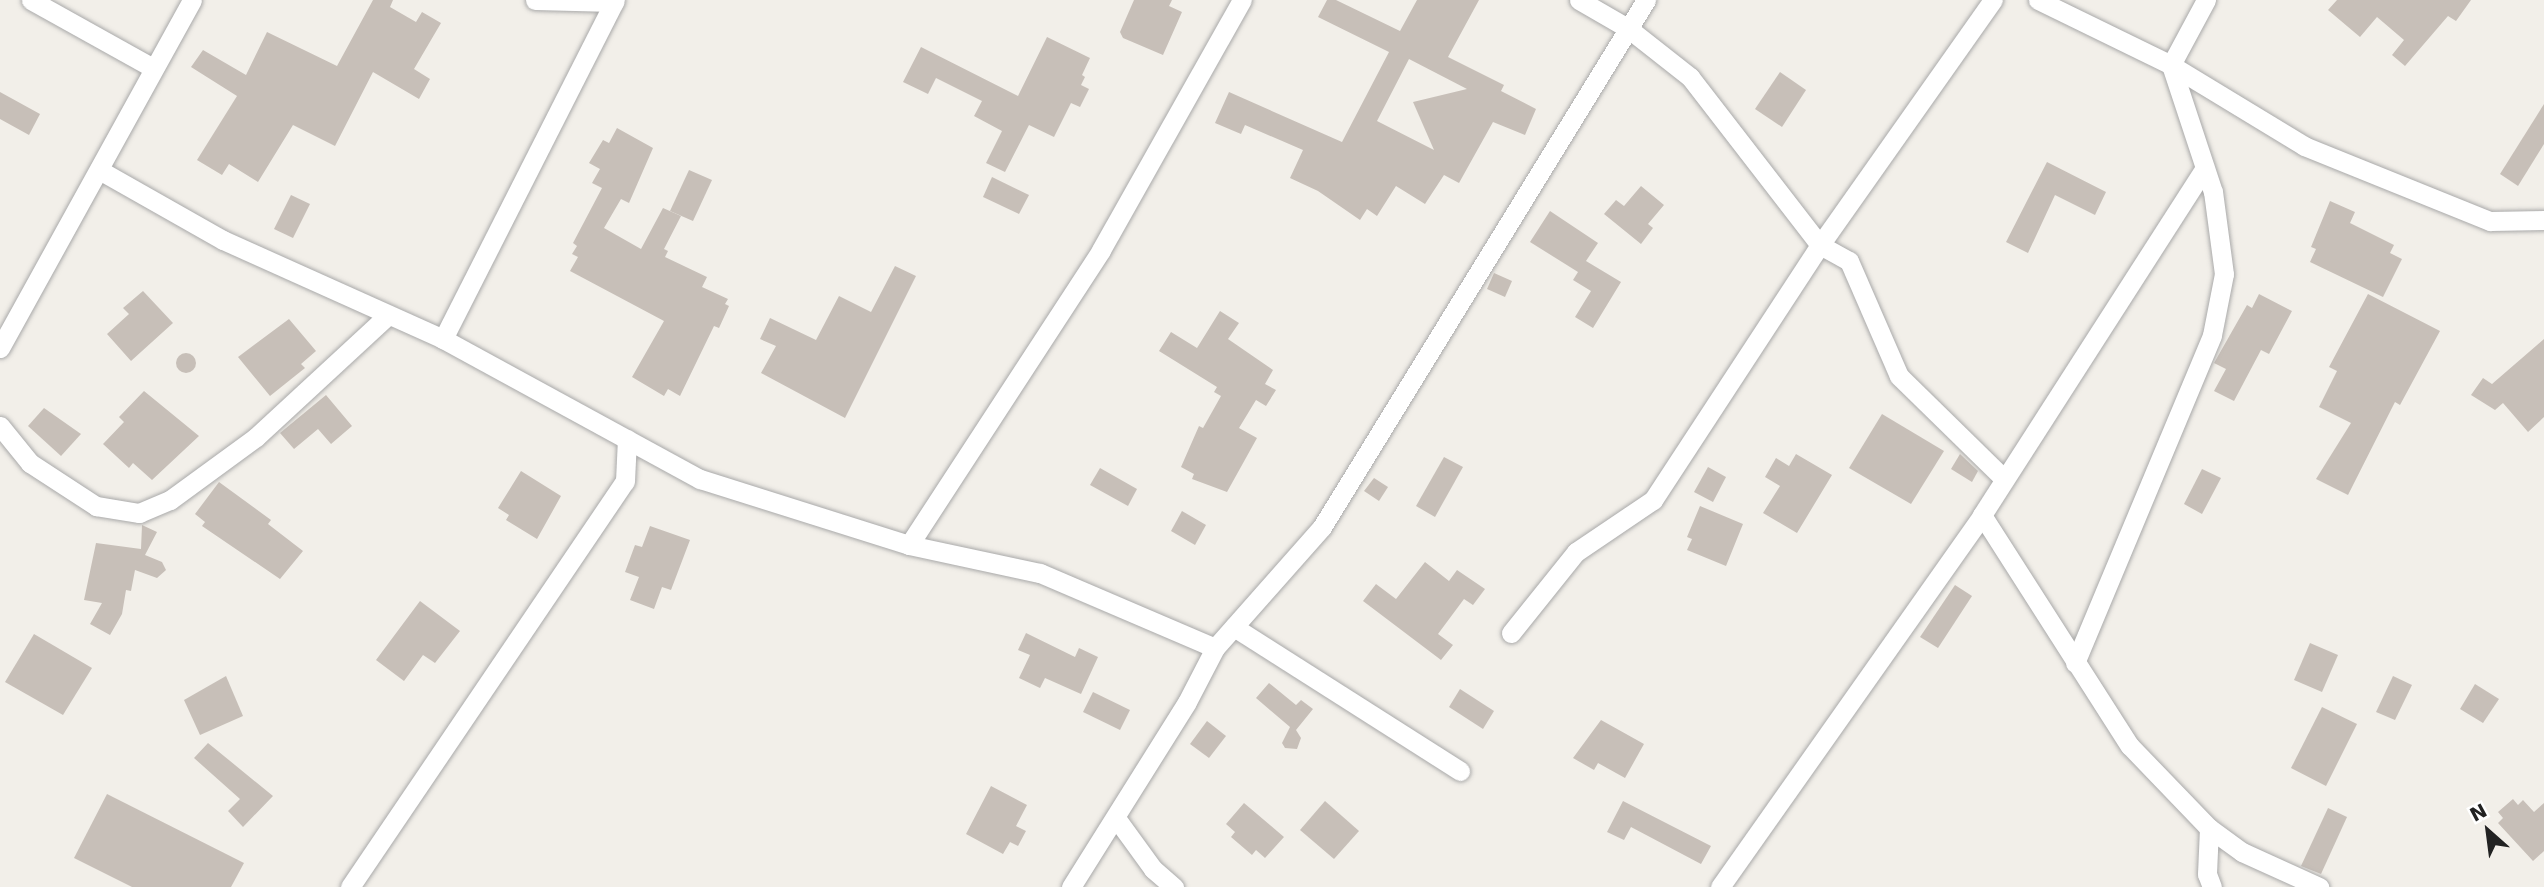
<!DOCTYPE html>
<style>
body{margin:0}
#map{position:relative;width:2544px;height:887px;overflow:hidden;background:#f2efe9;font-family:"DejaVu Sans",sans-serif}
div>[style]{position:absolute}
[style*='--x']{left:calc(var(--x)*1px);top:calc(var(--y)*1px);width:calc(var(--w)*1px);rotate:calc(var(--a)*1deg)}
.building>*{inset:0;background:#c7bfb8}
.round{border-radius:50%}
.roads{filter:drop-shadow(0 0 2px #a9a9a9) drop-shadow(0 0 2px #a9a9a9)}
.minor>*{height:19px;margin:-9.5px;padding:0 9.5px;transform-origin:9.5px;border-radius:9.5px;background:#fff}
span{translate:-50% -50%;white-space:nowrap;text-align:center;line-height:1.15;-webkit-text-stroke:6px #fff;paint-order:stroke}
.north{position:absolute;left:2453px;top:796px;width:70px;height:70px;-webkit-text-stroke:5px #fff;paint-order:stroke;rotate:332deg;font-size:19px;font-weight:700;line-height:28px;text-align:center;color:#222}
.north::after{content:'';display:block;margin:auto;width:24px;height:32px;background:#222;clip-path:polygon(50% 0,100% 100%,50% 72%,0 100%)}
</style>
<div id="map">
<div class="building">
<i style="clip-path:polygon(373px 0,393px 0,390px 7px,416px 22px,422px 12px,441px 23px,414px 69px,430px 79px,419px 99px,373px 72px,335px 146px,293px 125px,258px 182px,229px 164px,222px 175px,197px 160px,237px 96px,191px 67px,203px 50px,246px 75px,267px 32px,337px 66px)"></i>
<i style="clip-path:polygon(1134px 0,1172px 0,1169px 6px,1182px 12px,1163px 55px,1123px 38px,1120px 32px)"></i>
<i style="clip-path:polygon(evenodd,1327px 0,1336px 0,1400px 31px,1417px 0,1479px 0,1448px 57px,1504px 85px,1501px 91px,1536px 109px,1525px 135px,1493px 122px,1459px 183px,1444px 175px,1425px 204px,1396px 186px,1377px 216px,1367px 209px,1360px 220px,1318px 191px,1290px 178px,1303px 150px,1245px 125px,1241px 134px,1215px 123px,1229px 92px,1342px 142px,1389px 52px,1318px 17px,1327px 0,1409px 59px,1467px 89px,1413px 102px,1434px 150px,1377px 121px,1409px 59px)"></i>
<i style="clip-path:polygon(2337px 0,2471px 0,2456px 21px,2448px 16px,2405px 66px,2392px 55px,2404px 40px,2377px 17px,2360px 37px,2328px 10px)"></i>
<i style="clip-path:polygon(1047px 37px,1090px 58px,1082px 75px,1085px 77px,1081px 85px,1089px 89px,1080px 107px,1071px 103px,1054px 137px,1029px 125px,1005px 172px,986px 163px,1002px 131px,974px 116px,982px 101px,936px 78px,928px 94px,903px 82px,921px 47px,1018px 96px)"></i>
<i style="clip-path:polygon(1780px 72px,1806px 90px,1782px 127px,1755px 109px)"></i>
<i style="clip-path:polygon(0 92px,40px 114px,29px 135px,0 119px)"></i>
<i style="clip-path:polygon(2544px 104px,2544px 144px,2518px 186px,2500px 174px)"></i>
<i style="clip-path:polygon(617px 128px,653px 148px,629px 203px,621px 199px,604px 228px,641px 249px,663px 208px,681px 216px,664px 249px,668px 251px,665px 257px,707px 277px,702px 287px,728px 299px,725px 304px,729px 306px,719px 328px,714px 326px,680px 396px,668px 389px,664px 396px,632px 377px,664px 321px,570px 271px,578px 257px,572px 254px,577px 246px,573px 243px,602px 188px,592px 183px,600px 169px,589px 163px,603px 140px,609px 143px)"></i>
<i style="clip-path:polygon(2047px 162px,2106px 192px,2095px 215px,2055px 195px,2028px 253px,2006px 242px)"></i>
<i style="clip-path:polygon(689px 170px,712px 180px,693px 221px,670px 211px)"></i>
<i style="clip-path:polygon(992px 177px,1029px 195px,1019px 214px,983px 197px)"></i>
<i style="clip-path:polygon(1641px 186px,1664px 205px,1648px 224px,1653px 228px,1641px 244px,1604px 214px,1616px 200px,1624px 206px)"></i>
<i style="clip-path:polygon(291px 195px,310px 204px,293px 238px,274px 229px)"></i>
<i style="clip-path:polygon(2330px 201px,2355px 212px,2350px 223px,2394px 245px,2390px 253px,2402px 259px,2383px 297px,2310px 262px,2316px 249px,2311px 247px)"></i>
<i style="clip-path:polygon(1550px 211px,1598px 243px,1586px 261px,1621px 282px,1593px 328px,1575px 317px,1591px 291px,1573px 280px,1578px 272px,1530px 242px)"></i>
<i style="clip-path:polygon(895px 266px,916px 276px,845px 418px,761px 373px,776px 346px,760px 339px,770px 318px,816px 340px,839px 296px,871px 312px)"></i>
<i style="clip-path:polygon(1494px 273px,1512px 281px,1505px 297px,1487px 289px)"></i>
<i style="clip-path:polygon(143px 291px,173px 323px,131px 361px,107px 334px,129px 314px,123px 308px)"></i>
<i style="clip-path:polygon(2259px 294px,2292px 311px,2269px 354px,2261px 350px,2234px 401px,2214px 391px,2226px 369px,2214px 363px,2247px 305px,2252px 308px)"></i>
<i style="clip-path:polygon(2368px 294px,2440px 331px,2400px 405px,2395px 402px,2348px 495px,2316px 479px,2351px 423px,2319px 407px,2337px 371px,2329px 367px)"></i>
<i style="clip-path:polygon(1220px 311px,1239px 323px,1228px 339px,1273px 370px,1265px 384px,1276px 390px,1266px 406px,1256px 400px,1239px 428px,1257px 438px,1227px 492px,1192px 479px,1194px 474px,1181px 467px,1199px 426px,1203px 428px,1221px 396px,1214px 392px,1217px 387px,1159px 351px,1171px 332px,1197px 348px)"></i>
<i style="clip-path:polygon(289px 319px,316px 351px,301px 364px,305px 368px,270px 396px,238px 357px)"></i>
<i style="clip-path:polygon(2544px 339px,2544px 417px,2528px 432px,2503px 403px,2495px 410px,2471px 395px,2483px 378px,2492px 384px)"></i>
<i class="round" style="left:176px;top:353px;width:20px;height:20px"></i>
<i style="clip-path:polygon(144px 391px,199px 436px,152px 480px,133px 463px,129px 468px,103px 444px,124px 422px,119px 417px)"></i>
<i style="clip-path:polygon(326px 395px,352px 426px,331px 444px,318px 429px,294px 449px,280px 433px)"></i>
<i style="clip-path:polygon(44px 408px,81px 434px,61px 456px,28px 426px)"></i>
<i style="clip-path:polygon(1882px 414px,1944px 451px,1911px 504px,1849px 468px)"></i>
<i style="clip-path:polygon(1796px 454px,1832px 475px,1797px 533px,1763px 513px,1780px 486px,1765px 477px,1776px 458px,1789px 466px)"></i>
<i style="clip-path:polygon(1960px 454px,1978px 471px,1972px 482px,1951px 469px)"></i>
<i style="clip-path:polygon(1444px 457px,1463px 467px,1435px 517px,1416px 506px)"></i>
<i style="clip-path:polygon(1708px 467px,1726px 477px,1713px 502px,1694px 492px)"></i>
<i style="clip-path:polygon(1100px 468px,1137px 489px,1128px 506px,1090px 485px)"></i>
<i style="clip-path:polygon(2202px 469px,2221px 478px,2202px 514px,2184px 504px)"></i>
<i style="clip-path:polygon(521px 471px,561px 496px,537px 539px,506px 520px,509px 515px,498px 508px)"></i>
<i style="clip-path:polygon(1374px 478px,1388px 487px,1379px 501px,1364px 491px)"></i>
<i style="clip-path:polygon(219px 482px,271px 520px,268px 524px,303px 551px,280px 579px,202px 526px,205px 522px,195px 514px)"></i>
<i style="clip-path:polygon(1700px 506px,1743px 524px,1726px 566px,1687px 550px,1692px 539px,1687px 537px)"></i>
<i style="clip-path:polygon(1182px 511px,1206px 525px,1195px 545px,1171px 531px)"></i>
<i style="clip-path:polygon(142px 525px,157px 532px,145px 555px,162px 562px,166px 570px,157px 578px,135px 570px,131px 591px,126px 590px,122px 614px,110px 635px,90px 624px,102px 603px,84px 600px,96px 543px,141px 549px)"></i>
<i style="clip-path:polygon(650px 526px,690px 540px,671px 590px,662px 587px,654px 609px,630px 600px,639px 577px,625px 572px,635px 545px,642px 547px)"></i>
<i style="clip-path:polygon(1425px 562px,1449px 581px,1457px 570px,1485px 589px,1473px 605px,1464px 599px,1438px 634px,1453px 645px,1441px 660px,1363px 601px,1376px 584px,1396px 599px)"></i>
<i style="clip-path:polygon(1955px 585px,1972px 596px,1938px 648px,1920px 637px)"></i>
<i style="clip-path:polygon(420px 601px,460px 631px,435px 663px,423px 655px,404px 681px,376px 660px)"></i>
<i style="clip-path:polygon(1026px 633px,1075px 657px,1079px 648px,1098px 657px,1081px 694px,1045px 678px,1040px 688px,1019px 678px,1030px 655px,1018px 650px)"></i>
<i style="clip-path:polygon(34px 634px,92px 668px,63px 715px,5px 682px)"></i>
<i style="clip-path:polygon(2310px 643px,2338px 655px,2322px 692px,2294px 680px)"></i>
<i style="clip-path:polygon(226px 676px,243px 716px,200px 735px,184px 700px)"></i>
<i style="clip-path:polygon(2393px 676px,2412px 685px,2395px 720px,2376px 712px)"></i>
<i style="clip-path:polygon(1269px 683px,1296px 705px,1301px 700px,1313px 709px,1296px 730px,1301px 738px,1297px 749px,1285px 748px,1282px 743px,1290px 727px,1256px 698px)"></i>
<i style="clip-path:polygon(2475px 684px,2499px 699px,2483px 723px,2460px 709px)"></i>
<i style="clip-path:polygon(1460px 689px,1494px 711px,1483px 729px,1449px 707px)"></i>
<i style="clip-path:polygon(1093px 692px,1130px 710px,1120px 730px,1083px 712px)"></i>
<i style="clip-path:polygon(2322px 707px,2357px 724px,2326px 786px,2291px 768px)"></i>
<i style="clip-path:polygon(1601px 720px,1644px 744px,1625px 778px,1598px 763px,1594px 770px,1573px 758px)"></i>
<i style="clip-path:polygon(1207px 721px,1226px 736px,1209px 758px,1190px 744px)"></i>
<i style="clip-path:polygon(208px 743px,273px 796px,243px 827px,228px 811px,240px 799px,194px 758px)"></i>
<i style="clip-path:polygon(991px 786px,1027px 805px,1016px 826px,1026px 831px,1018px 846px,1010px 842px,1003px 854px,966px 834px)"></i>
<i style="clip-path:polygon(107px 794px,244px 863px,231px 887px,132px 887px,74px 858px)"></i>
<i style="clip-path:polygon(2513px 799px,2518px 805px,2523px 800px,2534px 812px,2544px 803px,2544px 851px,2533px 861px,2498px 823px,2503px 818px,2498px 812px)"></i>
<i style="clip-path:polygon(1325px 801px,1359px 831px,1334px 859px,1300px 830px)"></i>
<i style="clip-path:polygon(1623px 801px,1711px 846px,1701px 864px,1631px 827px,1624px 840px,1607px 832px)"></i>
<i style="clip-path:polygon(1244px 803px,1284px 837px,1265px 858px,1256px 850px,1252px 855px,1231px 837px,1235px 832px,1226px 824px)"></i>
<i style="clip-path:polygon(2328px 808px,2347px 817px,2321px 874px,2301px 866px)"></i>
</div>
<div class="roads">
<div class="minor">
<i style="--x:31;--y:0;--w:140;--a:29.1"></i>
<i style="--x:535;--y:0;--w:79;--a:1.5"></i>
<i style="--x:1579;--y:0;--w:58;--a:30.1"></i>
<i style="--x:1629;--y:29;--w:78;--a:38.2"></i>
<i style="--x:1690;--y:77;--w:212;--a:52.3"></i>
<i style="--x:1820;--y:245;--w:33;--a:29"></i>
<i style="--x:1849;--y:261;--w:125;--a:66.5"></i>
<i style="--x:1899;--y:376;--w:146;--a:44.4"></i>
<i style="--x:2038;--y:0;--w:148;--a:26"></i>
<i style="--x:2171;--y:65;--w:156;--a:31.3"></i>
<i style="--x:2304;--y:146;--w:201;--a:22"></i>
<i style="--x:2490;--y:221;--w:54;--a:-1.1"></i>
<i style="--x:101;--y:171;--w:140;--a:29.5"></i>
<i style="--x:223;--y:240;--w:241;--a:24.2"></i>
<i style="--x:443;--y:339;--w:293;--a:28.6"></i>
<i style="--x:700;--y:479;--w:219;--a:17.5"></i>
<i style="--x:909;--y:545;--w:134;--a:12.1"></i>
<i style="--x:1040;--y:573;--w:190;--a:23.2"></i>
<i style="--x:443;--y:339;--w:380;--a:-63.1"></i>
<i style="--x:0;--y:348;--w:397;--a:-61.1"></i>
<i style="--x:0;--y:426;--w:48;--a:51"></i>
<i style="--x:30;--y:463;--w:79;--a:33.1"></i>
<i style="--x:96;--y:506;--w:44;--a:9.2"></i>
<i style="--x:139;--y:513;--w:34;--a:-23"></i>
<i style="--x:170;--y:500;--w:107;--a:-36.2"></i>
<i style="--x:256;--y:437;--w:178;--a:-42.7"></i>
<i style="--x:1982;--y:515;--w:274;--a:57.4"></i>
<i style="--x:2130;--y:746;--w:114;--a:46.1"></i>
<i style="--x:2209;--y:828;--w:41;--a:36"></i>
<i style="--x:2242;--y:852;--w:85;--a:24.4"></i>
<i style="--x:909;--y:545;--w:352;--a:-56.9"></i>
<i style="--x:1101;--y:250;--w:287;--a:-60.6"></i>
<i style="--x:1234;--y:627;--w:268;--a:32.5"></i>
<i style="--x:1511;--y:633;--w:104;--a:-51.3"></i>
<i style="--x:1576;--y:552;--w:93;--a:-34"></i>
<i style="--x:1653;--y:500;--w:305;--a:-56.8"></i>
<i style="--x:1820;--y:245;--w:300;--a:-54.8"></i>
<i style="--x:2075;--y:663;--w:355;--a:-67.3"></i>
<i style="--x:2212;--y:335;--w:62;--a:-78.9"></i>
<i style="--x:2224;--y:274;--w:83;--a:-97.6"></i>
<i style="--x:2213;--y:192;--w:134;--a:-108.3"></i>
<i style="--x:2171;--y:65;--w:74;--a:-61.7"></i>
<i style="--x:1116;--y:818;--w:63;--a:54"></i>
<i style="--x:1153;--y:869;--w:28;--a:41"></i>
<i style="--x:2209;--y:828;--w:46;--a:92.5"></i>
<i style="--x:2207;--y:874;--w:14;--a:69"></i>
<i style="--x:350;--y:887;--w:490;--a:-55.9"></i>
<i style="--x:625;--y:481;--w:42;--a:-87.3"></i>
<i style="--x:1071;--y:887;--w:218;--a:-57.9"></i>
<i style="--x:1187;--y:702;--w:61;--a:-62.6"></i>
<i style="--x:1215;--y:648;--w:162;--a:-48.5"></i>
<i style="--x:1322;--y:527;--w:619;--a:-58.42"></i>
<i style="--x:1720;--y:887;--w:455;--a:-54.8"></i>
<i style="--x:1982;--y:515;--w:412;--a:-57.3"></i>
</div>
</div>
<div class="north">N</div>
</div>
